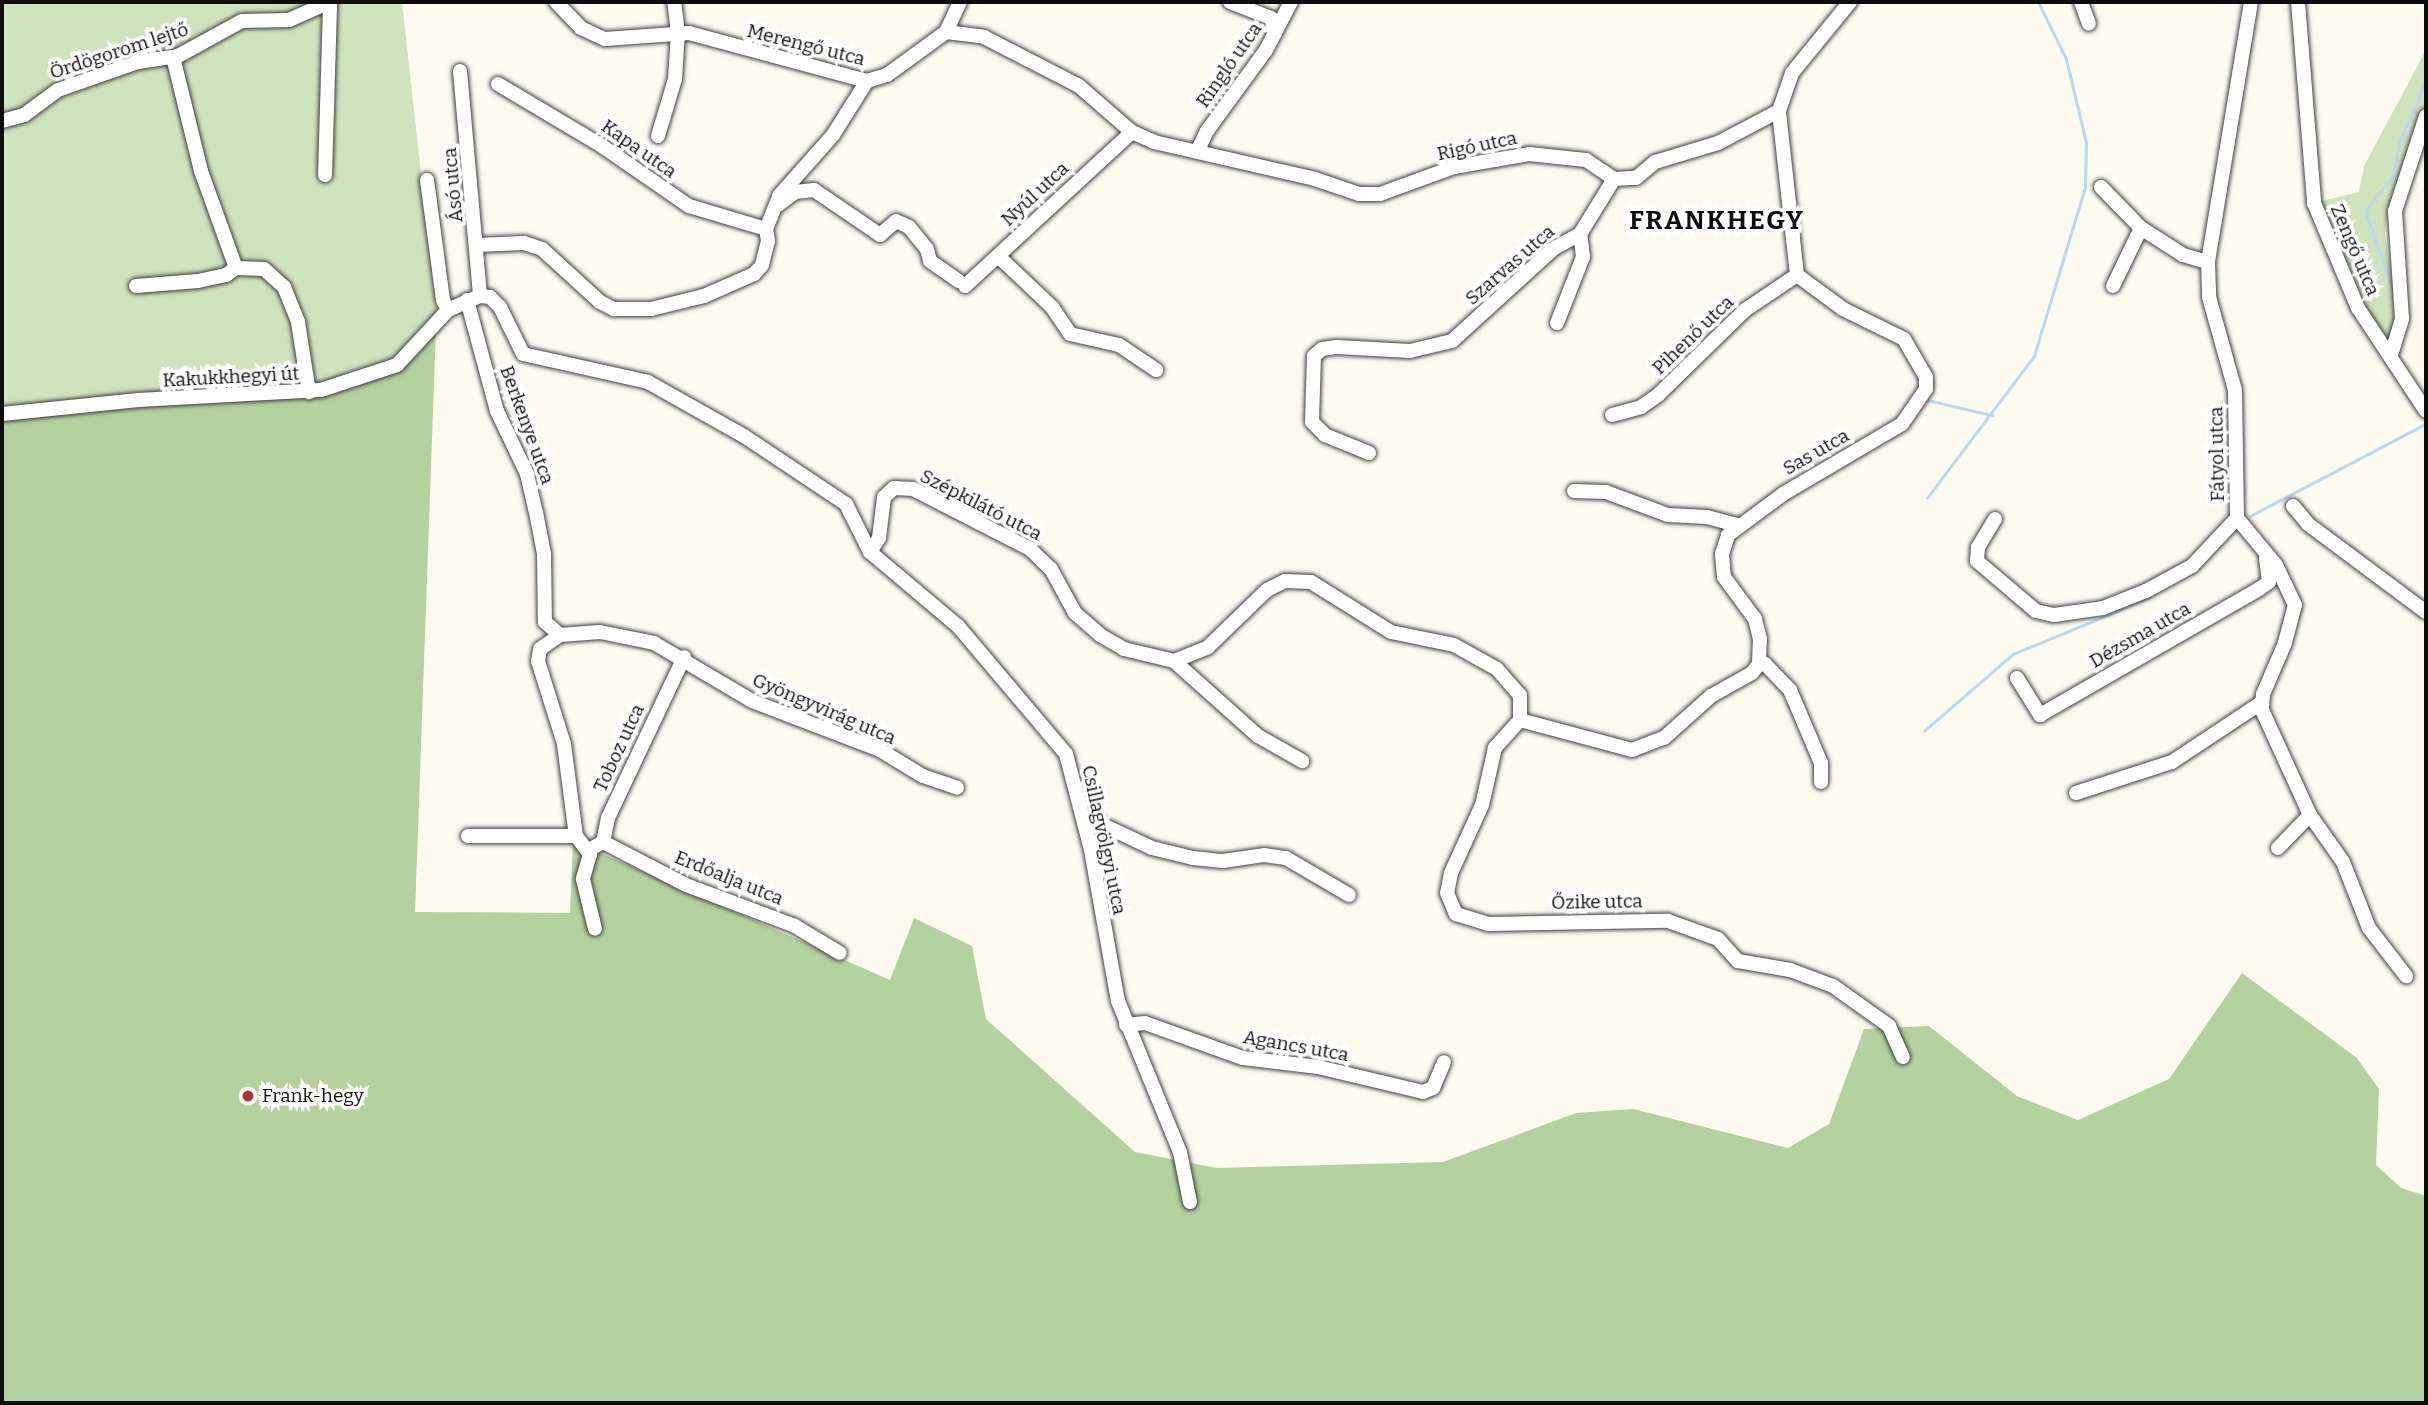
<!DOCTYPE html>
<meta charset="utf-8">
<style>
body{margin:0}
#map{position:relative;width:2428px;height:1405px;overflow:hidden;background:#fdfbf0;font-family:Bitter,serif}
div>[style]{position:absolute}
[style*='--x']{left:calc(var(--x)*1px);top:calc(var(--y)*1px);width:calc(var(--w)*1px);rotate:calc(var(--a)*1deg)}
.green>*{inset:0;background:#cfe3bd}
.forest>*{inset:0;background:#b3d29f}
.stream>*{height:2.5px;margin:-1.25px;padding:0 1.25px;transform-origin:1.25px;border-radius:1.25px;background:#bbd8ee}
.roads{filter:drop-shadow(0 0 2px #404040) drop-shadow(0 0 2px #404040)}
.minor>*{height:14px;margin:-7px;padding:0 7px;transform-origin:7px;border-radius:7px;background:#fff}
.dots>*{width:19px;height:19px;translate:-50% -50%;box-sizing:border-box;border:4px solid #fff;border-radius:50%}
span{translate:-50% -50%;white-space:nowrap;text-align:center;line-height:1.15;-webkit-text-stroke:7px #fff;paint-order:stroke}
.street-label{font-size:19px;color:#0d0d0d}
.poi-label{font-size:19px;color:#0d0d0d}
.left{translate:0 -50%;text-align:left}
.district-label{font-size:26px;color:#0d0d0d;font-weight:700;letter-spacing:2px}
.frame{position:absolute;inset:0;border:4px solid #0d0d0d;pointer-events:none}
</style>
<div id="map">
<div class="green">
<i style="clip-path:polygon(2px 2px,402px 2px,437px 319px,415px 350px,321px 390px,2px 414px)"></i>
<i style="clip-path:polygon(2426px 50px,2426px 106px,2387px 215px,2385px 235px,2399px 319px,2390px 338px,2386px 337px,2362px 304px,2318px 202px,2359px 192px,2364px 166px)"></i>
</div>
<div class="forest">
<i style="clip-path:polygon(436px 328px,415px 912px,570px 913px,573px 841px,890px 980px,914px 918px,972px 946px,986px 1019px,1135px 1152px,1217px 1168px,1443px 1162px,1576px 1113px,1633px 1109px,1788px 1148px,1829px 1124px,1864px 1029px,1929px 1026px,2017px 1096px,2078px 1120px,2169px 1079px,2242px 973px,2357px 1058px,2379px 1089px,2376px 1165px,2401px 1188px,2426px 1196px,2426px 1403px,2px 1403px,2px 414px,309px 392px,397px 365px)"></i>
</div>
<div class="stream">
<i style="--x:2393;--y:290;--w:84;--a:-109.5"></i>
<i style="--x:2365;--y:211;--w:43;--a:-51.5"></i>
<i style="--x:2392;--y:177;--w:34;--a:-78"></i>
<i style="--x:2399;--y:144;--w:69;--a:-67.1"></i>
<i style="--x:1927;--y:400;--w:67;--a:13"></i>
<i style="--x:1927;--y:498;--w:178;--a:-53"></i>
<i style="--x:2034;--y:356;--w:177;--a:-73.2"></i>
<i style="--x:2085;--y:187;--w:44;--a:-88.7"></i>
<i style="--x:2086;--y:143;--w:86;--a:-103.4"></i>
<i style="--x:2066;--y:59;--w:64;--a:-116.2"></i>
<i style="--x:2250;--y:516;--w:195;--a:-27.7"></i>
<i style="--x:2108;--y:615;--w:46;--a:-23.2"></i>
<i style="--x:1924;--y:731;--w:118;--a:-40.9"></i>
<i style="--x:2013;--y:654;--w:100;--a:-22.4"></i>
</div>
<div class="roads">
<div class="minor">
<i style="--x:556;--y:2;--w:36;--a:46"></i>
<i style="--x:581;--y:28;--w:26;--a:25"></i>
<i style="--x:605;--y:39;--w:84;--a:-4.1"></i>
<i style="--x:689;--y:33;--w:184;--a:15.1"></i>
<i style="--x:867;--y:81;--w:21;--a:-17"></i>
<i style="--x:887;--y:75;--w:73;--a:-36.1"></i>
<i style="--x:946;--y:32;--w:38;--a:7"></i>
<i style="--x:984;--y:37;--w:107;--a:27.3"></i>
<i style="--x:1079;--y:86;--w:70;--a:41"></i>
<i style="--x:1132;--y:132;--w:24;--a:24"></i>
<i style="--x:1154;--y:142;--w:165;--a:12.9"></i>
<i style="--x:1315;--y:179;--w:46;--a:18.8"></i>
<i style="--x:1359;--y:194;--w:21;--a:0"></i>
<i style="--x:1380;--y:194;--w:79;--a:-20"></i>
<i style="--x:1454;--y:167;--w:76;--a:-9.8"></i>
<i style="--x:1529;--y:154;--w:57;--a:6"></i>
<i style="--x:1586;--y:160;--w:34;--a:34"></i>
<i style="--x:1230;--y:2;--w:44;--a:21.3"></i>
<i style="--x:1271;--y:18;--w:16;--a:76"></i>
<i style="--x:2081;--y:2;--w:23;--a:70"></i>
<i style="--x:2251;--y:2;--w:264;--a:99.4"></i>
<i style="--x:2208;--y:262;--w:35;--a:88"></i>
<i style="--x:2209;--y:297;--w:97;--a:74.4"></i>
<i style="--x:2235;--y:390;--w:128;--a:89.1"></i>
<i style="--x:2237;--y:518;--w:61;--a:50.3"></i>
<i style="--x:2276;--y:565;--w:44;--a:64.6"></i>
<i style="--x:2295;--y:605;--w:39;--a:105"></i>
<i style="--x:2285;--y:643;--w:56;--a:113.3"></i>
<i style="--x:2263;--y:694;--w:16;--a:94"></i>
<i style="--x:2262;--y:710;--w:115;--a:65.4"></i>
<i style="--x:2310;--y:815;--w:57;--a:54.9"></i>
<i style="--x:2343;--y:862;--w:71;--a:68.5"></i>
<i style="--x:2369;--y:928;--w:61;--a:52.4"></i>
<i style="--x:2298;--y:2;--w:202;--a:85.4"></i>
<i style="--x:2314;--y:203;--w:114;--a:67.3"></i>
<i style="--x:2358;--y:308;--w:123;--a:56.6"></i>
<i style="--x:946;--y:32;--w:33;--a:-65"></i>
<i style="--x:173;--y:57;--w:117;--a:76.2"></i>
<i style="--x:201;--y:171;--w:103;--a:70.2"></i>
<i style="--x:236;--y:268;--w:28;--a:2"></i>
<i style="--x:264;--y:269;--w:27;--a:42"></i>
<i style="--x:284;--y:287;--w:38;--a:68"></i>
<i style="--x:298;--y:322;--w:71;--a:81.1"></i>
<i style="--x:460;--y:71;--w:226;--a:84.9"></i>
<i style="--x:498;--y:84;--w:121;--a:30.8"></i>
<i style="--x:602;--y:146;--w:106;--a:34.6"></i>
<i style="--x:689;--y:206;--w:80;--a:16.6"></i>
<i style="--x:2;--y:121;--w:23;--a:-15"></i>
<i style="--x:24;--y:115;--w:42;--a:-36.3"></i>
<i style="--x:58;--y:90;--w:85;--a:-19.3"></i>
<i style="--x:138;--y:62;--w:40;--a:-8.5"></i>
<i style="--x:178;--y:56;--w:73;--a:-28.7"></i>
<i style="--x:242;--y:21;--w:47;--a:-1.2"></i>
<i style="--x:289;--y:20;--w:45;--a:-23.7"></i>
<i style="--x:658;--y:136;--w:59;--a:-73.4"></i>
<i style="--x:675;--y:79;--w:46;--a:-86.3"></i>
<i style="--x:678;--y:33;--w:31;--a:-97"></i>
<i style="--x:1198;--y:150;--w:21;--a:-65"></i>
<i style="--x:1207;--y:131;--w:100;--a:-53.9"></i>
<i style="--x:1266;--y:50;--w:54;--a:-62.5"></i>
<i style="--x:325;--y:175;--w:173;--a:-88.3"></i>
<i style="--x:1614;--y:179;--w:22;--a:-3"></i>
<i style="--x:1636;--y:178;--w:25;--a:-40"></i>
<i style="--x:1655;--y:162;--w:66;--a:-16.8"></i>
<i style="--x:1718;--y:143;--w:69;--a:-27.7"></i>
<i style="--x:1779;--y:111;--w:40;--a:-71.1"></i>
<i style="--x:1792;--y:73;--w:92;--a:-50.8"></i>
<i style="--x:427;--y:180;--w:121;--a:82.4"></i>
<i style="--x:443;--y:300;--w:11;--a:63"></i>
<i style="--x:2101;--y:187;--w:57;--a:45.7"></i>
<i style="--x:2141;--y:228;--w:50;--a:32.7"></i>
<i style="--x:2183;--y:255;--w:26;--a:16"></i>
<i style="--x:778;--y:205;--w:21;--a:-37"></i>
<i style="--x:795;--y:192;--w:19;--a:-6"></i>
<i style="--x:814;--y:190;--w:80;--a:34.3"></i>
<i style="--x:880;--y:235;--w:21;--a:-41"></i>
<i style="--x:896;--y:221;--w:14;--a:25"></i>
<i style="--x:909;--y:227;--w:28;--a:51"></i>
<i style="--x:927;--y:249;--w:12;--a:76"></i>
<i style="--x:930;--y:261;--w:35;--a:35"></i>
<i style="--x:477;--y:245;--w:47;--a:-2.4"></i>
<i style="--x:524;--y:243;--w:19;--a:18"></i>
<i style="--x:542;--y:249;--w:79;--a:42.4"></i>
<i style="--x:600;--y:302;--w:16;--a:27"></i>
<i style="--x:614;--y:309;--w:37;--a:0"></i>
<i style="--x:651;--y:309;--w:55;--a:-13.8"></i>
<i style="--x:704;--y:296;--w:55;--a:-23.7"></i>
<i style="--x:754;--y:274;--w:12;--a:-48"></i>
<i style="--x:762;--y:265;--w:25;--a:-76"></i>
<i style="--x:768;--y:241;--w:12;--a:-99"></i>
<i style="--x:766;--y:229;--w:35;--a:-68"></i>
<i style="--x:779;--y:196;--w:81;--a:-48.5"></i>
<i style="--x:833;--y:135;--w:64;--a:-57.8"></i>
<i style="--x:998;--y:256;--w:74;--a:43.4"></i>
<i style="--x:1052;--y:307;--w:32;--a:56"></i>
<i style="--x:1070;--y:334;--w:50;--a:12.7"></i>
<i style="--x:1119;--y:345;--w:45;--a:34"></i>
<i style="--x:136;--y:286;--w:62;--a:-4.6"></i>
<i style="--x:198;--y:281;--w:29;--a:-12"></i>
<i style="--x:226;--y:275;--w:12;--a:-35"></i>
<i style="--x:965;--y:286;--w:227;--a:-42.7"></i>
<i style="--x:2113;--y:286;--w:64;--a:-64.2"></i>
<i style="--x:467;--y:300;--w:115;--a:74.9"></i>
<i style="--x:497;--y:411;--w:70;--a:64.5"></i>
<i style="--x:527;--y:474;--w:39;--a:77"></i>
<i style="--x:536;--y:512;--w:43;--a:79.2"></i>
<i style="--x:544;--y:554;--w:68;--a:89.2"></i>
<i style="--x:545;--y:622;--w:20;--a:41"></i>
<i style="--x:560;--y:635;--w:24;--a:145"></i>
<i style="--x:540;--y:649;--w:12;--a:99"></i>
<i style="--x:538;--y:661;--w:87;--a:72.6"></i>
<i style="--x:564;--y:744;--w:93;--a:82.6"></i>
<i style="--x:1557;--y:323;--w:71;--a:-68.5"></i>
<i style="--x:1583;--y:257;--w:23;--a:-97"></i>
<i style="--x:2391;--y:355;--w:38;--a:-73"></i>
<i style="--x:2402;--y:319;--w:108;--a:-93.7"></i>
<i style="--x:2395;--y:211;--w:100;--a:-71.9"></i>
<i style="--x:2;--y:414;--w:137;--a:-5.9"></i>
<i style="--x:138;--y:400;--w:183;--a:-3.1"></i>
<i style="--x:321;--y:390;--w:80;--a:-18.2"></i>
<i style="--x:397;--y:365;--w:75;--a:-47.2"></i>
<i style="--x:448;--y:310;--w:35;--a:-24"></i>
<i style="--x:480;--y:296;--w:10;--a:6"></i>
<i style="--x:490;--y:297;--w:14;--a:45"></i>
<i style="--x:500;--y:307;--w:52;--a:63.9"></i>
<i style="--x:523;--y:354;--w:128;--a:12.6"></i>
<i style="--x:648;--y:382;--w:110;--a:29.4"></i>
<i style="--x:744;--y:436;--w:123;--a:33.7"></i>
<i style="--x:846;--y:504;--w:54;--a:63.4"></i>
<i style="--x:870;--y:552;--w:17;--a:-57"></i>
<i style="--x:879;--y:538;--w:41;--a:-83"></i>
<i style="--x:884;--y:497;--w:13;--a:-42"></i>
<i style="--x:894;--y:488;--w:19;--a:3"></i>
<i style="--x:913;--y:489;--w:131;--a:27.1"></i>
<i style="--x:1030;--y:549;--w:29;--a:44"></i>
<i style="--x:1051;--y:569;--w:50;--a:61.4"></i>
<i style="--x:1075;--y:613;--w:33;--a:41"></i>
<i style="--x:1100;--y:635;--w:28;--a:30"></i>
<i style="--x:1124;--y:649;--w:51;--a:13.5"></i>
<i style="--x:1174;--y:661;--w:37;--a:-22"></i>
<i style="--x:1208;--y:647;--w:82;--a:-44"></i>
<i style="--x:1267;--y:590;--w:20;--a:-27"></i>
<i style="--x:1285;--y:581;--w:26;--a:2"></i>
<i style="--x:1311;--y:582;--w:94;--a:32"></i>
<i style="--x:1391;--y:632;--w:64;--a:11.7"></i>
<i style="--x:1454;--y:645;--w:49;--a:29.2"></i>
<i style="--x:1497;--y:669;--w:35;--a:49"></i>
<i style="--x:1520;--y:695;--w:25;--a:90"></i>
<i style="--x:1612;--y:415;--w:30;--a:-15"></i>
<i style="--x:1641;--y:407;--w:21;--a:-35"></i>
<i style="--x:1658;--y:395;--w:122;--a:-44.3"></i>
<i style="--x:1745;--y:310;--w:63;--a:-33.9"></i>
<i style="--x:1369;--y:453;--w:48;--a:-157.8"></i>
<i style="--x:1325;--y:435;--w:18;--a:-135"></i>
<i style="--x:1312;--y:422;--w:66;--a:-88.3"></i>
<i style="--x:1314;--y:356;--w:11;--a:-41"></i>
<i style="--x:1322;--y:349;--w:15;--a:-8"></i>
<i style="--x:1337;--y:347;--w:73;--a:3.1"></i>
<i style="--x:1410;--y:351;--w:43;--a:-13.4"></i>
<i style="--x:1452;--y:341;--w:137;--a:-42.3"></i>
<i style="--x:1553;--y:249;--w:31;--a:-29"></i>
<i style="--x:1580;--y:234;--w:65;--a:-58.3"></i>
<i style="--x:1574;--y:491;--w:32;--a:2"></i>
<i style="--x:1606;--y:492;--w:66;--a:20.4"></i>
<i style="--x:1668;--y:515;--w:39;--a:3"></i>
<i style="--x:1707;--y:517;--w:30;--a:15"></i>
<i style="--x:2293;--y:506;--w:23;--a:50"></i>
<i style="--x:2308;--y:524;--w:147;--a:36.7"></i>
<i style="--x:1995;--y:519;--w:33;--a:121"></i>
<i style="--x:1978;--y:547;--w:14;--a:94"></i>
<i style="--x:1977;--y:561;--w:77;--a:40.3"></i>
<i style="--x:2036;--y:611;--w:18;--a:13"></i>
<i style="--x:2054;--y:615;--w:49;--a:-8.1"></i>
<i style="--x:2103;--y:608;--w:46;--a:-21.6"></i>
<i style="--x:2146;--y:591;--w:52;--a:-28.5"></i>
<i style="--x:2192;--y:566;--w:66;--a:-46.8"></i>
<i style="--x:870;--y:552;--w:115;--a:40.1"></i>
<i style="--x:958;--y:626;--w:167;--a:49.8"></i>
<i style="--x:1066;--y:754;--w:99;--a:75.4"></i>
<i style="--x:1091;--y:850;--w:153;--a:79.9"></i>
<i style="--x:1118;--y:1001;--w:163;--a:67.7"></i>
<i style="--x:1180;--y:1152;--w:51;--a:78.7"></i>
<i style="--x:560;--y:635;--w:40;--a:-4.3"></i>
<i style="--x:600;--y:632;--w:55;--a:11.5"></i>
<i style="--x:654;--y:643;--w:114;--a:30.6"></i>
<i style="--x:752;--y:701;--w:137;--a:20.9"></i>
<i style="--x:880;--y:750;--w:50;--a:31.2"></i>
<i style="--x:923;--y:776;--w:36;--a:19"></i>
<i style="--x:1174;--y:661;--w:113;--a:41.8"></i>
<i style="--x:1258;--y:736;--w:51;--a:29.6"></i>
<i style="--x:1759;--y:664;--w:6;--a:0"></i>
<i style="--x:1765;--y:664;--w:36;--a:46"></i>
<i style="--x:1790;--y:690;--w:79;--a:67"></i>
<i style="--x:1821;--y:763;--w:19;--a:90"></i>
<i style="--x:2017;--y:678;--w:44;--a:58.1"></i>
<i style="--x:2040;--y:715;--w:253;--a:-29.9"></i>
<i style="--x:2259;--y:589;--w:12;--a:-35"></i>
<i style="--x:2269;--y:582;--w:24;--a:-97"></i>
<i style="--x:1520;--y:720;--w:116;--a:15"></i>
<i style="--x:1632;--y:750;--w:34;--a:-21"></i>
<i style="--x:1664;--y:738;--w:63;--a:-41.8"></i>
<i style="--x:1711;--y:696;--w:47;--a:-29.3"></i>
<i style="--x:1752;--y:673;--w:11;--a:-52"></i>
<i style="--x:1759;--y:664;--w:25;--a:-88"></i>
<i style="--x:1760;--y:639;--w:21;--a:-104"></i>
<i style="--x:1755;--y:619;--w:52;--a:-126.4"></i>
<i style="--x:1724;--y:577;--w:23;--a:-95"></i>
<i style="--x:1722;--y:554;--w:20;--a:-72"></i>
<i style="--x:1728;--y:535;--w:69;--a:-36.7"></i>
<i style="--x:1783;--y:494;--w:138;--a:-30.5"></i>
<i style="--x:1902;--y:424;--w:42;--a:-55.6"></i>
<i style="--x:1926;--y:389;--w:12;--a:-90"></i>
<i style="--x:1926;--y:377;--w:44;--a:-120.1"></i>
<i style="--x:1904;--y:339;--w:68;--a:-153.8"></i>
<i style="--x:1843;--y:309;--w:57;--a:-143.5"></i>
<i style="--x:1797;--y:275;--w:165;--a:-96.3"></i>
<i style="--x:1520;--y:720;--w:38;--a:132"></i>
<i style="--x:1495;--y:748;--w:58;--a:102.8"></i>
<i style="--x:1482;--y:805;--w:75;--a:114.5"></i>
<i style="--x:1451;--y:873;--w:20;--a:101"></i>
<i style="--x:1447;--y:893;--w:23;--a:67"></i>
<i style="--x:1456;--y:914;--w:34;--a:17"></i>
<i style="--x:1488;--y:924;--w:180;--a:-1"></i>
<i style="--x:1668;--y:921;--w:53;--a:19.8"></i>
<i style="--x:1718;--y:939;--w:30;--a:48"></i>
<i style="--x:1738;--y:961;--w:53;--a:9.8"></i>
<i style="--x:1790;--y:970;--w:46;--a:20.4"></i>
<i style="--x:1833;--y:986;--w:69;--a:35.5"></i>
<i style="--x:1889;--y:1026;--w:34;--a:66"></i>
<i style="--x:2076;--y:793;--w:101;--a:-17.9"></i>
<i style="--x:2172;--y:762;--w:107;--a:-33.5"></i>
<i style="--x:1085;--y:824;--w:16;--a:0"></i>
<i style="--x:1101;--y:824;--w:56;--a:25.2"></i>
<i style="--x:1152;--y:848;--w:42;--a:13.7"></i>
<i style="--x:1193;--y:858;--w:30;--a:6"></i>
<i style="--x:1223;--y:861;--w:41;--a:-8.3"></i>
<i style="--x:1264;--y:855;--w:22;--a:8"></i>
<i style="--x:1286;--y:858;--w:73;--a:30.4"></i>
<i style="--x:468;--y:836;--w:108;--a:0"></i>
<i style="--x:576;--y:836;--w:23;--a:52"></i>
<i style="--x:590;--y:854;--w:26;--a:106"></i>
<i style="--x:583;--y:879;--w:51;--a:76.5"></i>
<i style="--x:603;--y:842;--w:93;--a:27.4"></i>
<i style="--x:686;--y:885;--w:116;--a:20.6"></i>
<i style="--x:795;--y:926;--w:52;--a:31"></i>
<i style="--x:2278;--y:848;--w:46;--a:-45.9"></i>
<i style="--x:589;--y:850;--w:16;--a:-30"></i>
<i style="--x:603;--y:842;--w:25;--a:-78"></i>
<i style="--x:608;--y:818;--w:178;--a:-64.7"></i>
<i style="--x:1126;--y:1025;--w:19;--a:-6"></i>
<i style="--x:1145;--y:1023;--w:104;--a:19.7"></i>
<i style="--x:1243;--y:1058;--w:76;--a:6.8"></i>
<i style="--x:1318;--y:1067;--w:108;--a:13.4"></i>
<i style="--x:1423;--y:1092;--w:11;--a:-22"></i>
<i style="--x:1433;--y:1088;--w:28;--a:-67"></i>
</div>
</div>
<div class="dots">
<i style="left:248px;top:1096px;background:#ac3937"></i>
</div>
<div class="street-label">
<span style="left:806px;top:45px;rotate:14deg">Merengő utca</span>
<span style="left:119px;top:51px;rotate:-18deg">Ördögorom lejtő</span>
<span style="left:1229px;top:65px;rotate:-55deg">Ringló utca</span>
<span style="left:1477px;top:146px;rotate:-12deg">Rigó utca</span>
<span style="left:639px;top:149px;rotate:35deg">Kapa utca</span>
<span style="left:453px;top:185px;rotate:-95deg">Ásó utca</span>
<span style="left:1035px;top:194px;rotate:-43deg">Nyúl utca</span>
<span style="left:2355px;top:250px;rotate:67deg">Zengő utca</span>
<span style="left:1510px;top:265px;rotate:-41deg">Szarvas utca</span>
<span style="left:1693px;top:335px;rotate:-44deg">Pihenő utca</span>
<span style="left:231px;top:377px;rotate:-3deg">Kakukkhegyi út</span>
<span style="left:527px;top:425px;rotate:70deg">Berkenye utca</span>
<span style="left:1816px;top:452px;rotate:-30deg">Sas utca</span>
<span style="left:2217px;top:454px;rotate:-91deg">Fátyol utca</span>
<span style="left:981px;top:505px;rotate:27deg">Szépkilátó utca</span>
<span style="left:2140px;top:635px;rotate:-30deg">Dézsma utca</span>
<span style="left:824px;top:709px;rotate:23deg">Gyöngyvirág utca</span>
<span style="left:619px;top:748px;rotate:-65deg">Toboz utca</span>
<span style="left:1104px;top:840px;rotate:78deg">Csillagvölgyi utca</span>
<span style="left:729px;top:878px;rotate:22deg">Erdőalja utca</span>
<span style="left:1597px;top:902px;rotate:-1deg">Őzike utca</span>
<span style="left:1296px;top:1046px;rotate:10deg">Agancs utca</span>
</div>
<div class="poi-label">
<span class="left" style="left:262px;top:1096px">Frank-hegy</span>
</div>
<div class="district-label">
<span style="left:1717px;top:221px">FRANKHEGY</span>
</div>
<div class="frame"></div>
</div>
